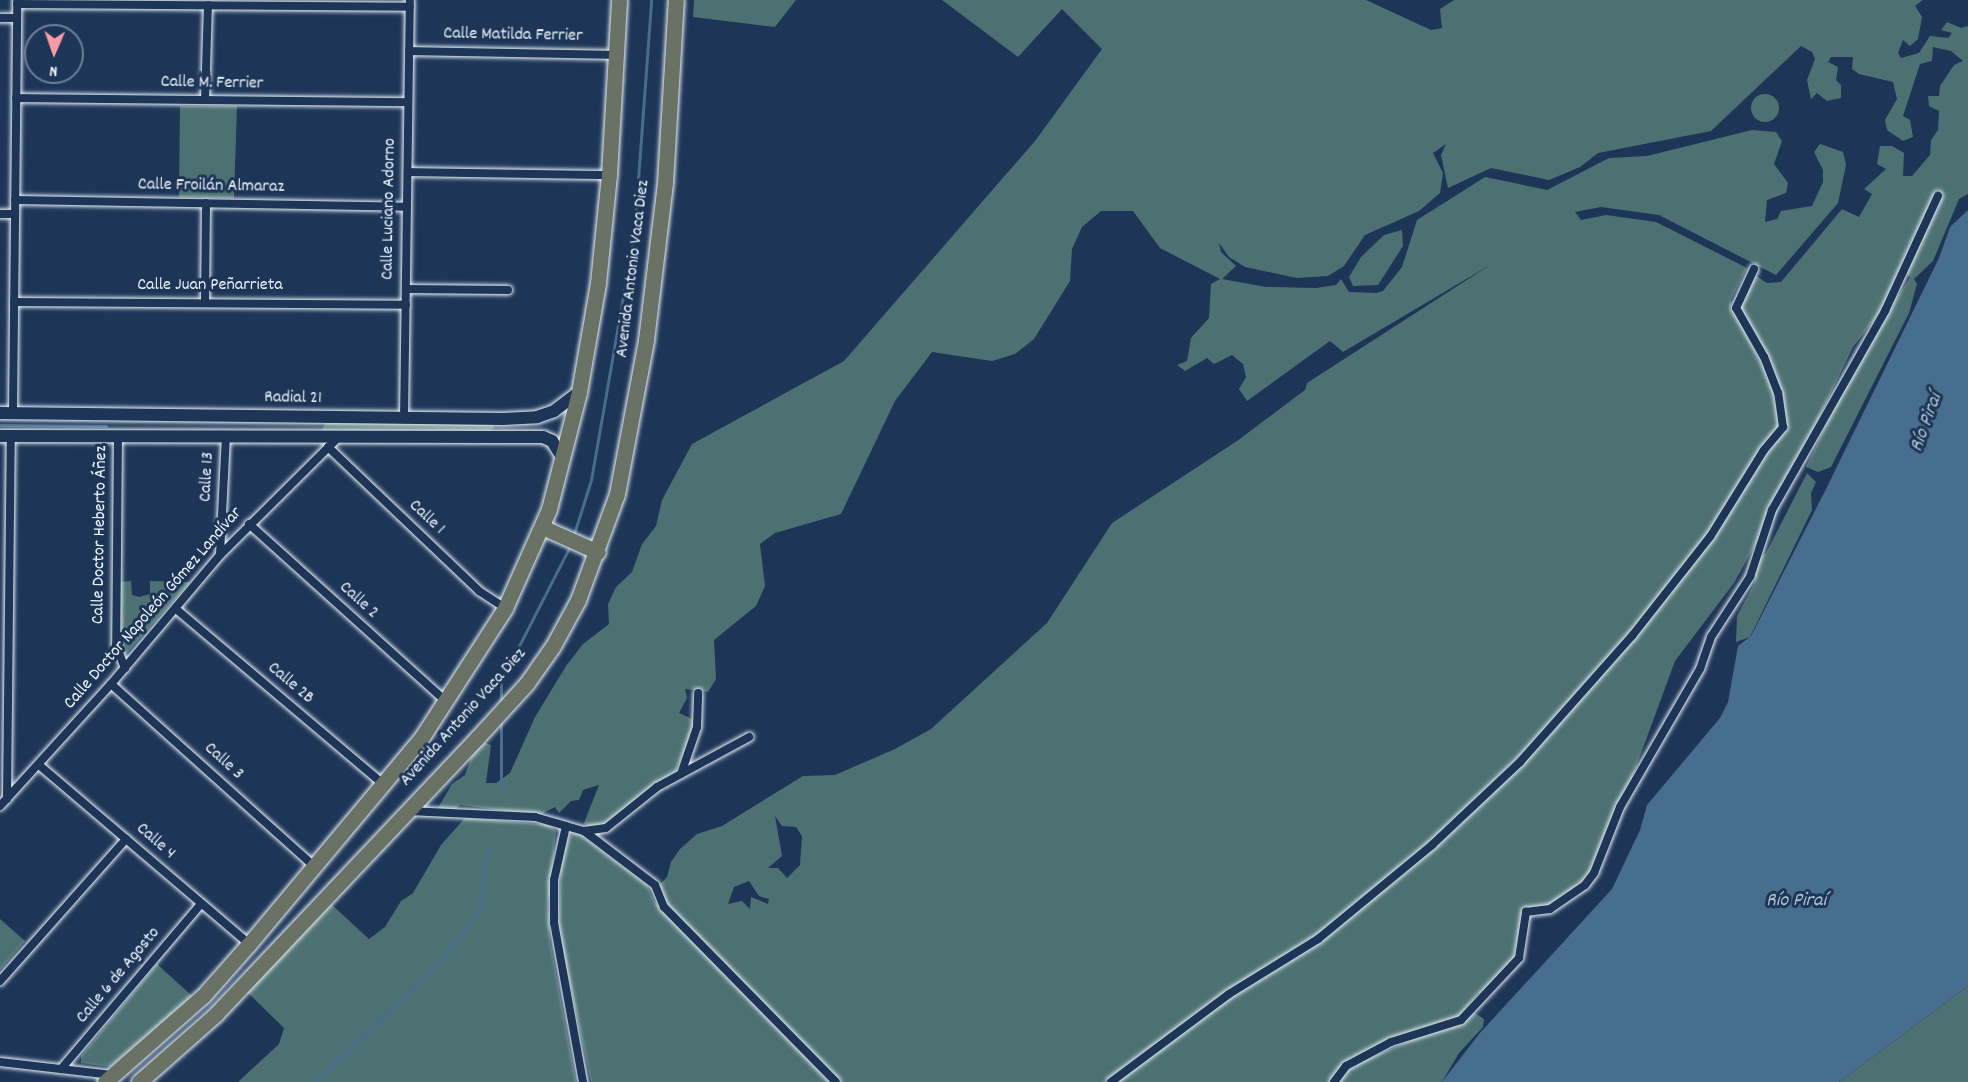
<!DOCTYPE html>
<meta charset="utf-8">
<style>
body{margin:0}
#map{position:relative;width:1968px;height:1082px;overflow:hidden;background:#1d3557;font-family:Dekko,sans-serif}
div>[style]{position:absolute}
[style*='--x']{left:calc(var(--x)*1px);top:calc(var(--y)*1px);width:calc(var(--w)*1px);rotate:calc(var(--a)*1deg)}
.green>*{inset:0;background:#4d7172}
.round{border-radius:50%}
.water>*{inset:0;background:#476d8f}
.stream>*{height:3px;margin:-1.5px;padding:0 1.5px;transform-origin:1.5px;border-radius:1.5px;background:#476d8f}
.roads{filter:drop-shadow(0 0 2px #e8f1f8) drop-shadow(0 0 2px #e8f1f8)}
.street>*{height:8px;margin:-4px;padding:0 4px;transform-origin:4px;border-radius:4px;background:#1d3557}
.secondary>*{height:12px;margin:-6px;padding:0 6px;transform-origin:6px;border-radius:6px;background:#1d3557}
.highway>*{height:15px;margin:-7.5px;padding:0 7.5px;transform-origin:7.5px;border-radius:7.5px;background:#6a7165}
span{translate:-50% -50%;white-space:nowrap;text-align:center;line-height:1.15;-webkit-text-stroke:6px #1d3557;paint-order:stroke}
.street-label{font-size:18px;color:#e8f1f8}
.water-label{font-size:20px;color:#b0c3d3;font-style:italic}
.north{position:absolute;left:24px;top:24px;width:60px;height:60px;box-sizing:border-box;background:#1d3557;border:2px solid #6e8097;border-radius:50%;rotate:182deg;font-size:16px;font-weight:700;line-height:24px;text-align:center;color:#e8f1f8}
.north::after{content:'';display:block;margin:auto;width:21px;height:27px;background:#ff9aa2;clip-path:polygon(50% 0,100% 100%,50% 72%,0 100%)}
</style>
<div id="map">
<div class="green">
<i style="clip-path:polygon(694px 0,796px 0,775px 27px,693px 17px)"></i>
<i style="clip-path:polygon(evenodd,942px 0,1366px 0,1431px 30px,1442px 28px,1440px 9px,1454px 0,1923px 0,1915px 6px,1922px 17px,1918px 39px,1910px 46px,1903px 40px,1898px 53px,1901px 58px,1919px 53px,1930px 36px,1948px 38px,1952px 33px,1941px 30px,1947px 22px,1961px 28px,1968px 26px,1968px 194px,1959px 199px,1933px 261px,1914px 279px,1917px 284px,1909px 313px,1831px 467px,1818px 472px,1806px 467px,1861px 352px,1910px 278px,1904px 268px,1887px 304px,1853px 347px,1798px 461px,1774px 520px,1758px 540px,1734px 583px,1675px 661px,1629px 786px,1590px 873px,1583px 884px,1549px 906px,1526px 908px,1513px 961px,1496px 981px,1477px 994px,1458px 1018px,1387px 1041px,1344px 1064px,1331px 1082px,1116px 1082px,1232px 995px,1328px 936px,1434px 847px,1524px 761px,1612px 664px,1693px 558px,1712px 539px,1768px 448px,1785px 429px,1784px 408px,1767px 354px,1738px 306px,1753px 274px,1767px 283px,1781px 282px,1842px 209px,1859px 217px,1872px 194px,1864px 189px,1886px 169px,1877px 164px,1880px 146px,1892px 146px,1904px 153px,1903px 176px,1912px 176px,1930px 155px,1931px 140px,1938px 130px,1939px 111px,1929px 106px,1928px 96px,1939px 96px,1940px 86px,1954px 65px,1963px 61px,1951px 51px,1933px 47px,1932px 61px,1920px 64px,1903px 116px,1910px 120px,1913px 137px,1903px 141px,1887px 130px,1885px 120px,1897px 99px,1893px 82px,1859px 74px,1852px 69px,1853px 57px,1831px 57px,1828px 62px,1838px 67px,1836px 80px,1841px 85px,1841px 98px,1827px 101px,1817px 93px,1811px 99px,1807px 80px,1815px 59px,1812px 52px,1801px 46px,1711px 131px,1598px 153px,1580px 167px,1549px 180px,1491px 168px,1448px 188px,1441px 155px,1446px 144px,1433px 153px,1443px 173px,1440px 193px,1419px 211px,1365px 235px,1344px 266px,1328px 276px,1297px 278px,1245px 267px,1229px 257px,1219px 243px,1221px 252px,1236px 266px,1222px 279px,1266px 287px,1316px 288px,1336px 285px,1341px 279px,1349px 292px,1376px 293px,1383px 291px,1402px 267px,1417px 220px,1485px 177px,1547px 190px,1609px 158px,1647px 156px,1752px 130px,1776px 132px,1782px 141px,1774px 164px,1788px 183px,1786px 193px,1767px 200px,1765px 222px,1777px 219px,1781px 211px,1812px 206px,1823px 182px,1823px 170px,1814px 152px,1820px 144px,1843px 152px,1846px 165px,1838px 203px,1776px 275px,1659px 215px,1601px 207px,1575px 212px,1581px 220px,1606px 215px,1656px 222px,1747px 268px,1731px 300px,1732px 307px,1771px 382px,1779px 425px,1708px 535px,1624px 640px,1534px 742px,1437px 835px,1313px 938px,1221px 995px,1104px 1082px,839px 1082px,664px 904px,658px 886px,667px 877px,671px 862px,680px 849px,697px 834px,722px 826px,803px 776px,835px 775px,895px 749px,931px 729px,1047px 623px,1112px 523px,1237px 441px,1305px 390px,1307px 383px,1490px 265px,1343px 352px,1330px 341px,1247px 401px,1239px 389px,1246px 377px,1243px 364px,1232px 355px,1214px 364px,1207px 358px,1185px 371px,1177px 365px,1187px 361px,1191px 338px,1209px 318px,1211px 284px,1220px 279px,1160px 248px,1133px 211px,1101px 211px,1082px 227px,1072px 249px,1070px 281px,1034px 339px,1015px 354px,992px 361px,932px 352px,895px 401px,841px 514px,775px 533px,760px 544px,765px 586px,756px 606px,714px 640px,716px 679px,708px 692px,685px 689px,687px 698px,679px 713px,692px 719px,694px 731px,673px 776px,654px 784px,614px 818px,597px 827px,588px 827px,584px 823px,599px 785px,583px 790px,579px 800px,571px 801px,559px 813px,555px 807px,540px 815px,460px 805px,454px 810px,438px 808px,452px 784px,465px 775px,472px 755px,483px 742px,491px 745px,486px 783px,496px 783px,510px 773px,535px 717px,566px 666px,583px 644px,609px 624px,608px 604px,616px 587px,632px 572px,642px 544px,656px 526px,662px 500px,692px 444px,844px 361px,1035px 141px,1102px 49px,1062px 9px,1018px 57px,942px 0,775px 816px,782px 826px,796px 827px,802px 836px,800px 865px,787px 878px,778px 868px,768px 868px,782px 856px,775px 816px,942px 0,749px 881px,759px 896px,769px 899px,768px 904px,751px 897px,750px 909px,742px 901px,728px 904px,734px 887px,749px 881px)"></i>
<i class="round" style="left:1751px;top:94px;width:28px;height:28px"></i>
<i style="clip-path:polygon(180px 106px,237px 106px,234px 198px,179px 197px)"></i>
<i style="clip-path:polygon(1402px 230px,1403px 246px,1378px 285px,1353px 286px,1349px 277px,1361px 257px,1384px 235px)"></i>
<i style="clip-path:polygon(326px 422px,492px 423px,494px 428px,490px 431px,321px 432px)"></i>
<i style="clip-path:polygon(1807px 473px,1816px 482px,1811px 493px,1812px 510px,1750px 637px,1736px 642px,1737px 616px,1754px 584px,1759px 558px,1766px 553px)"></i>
<i style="clip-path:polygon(131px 581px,132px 595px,139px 597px,150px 594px,150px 581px,190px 582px,125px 655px,119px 652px,119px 582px)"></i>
<i style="clip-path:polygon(465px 818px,550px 825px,556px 831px,548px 905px,550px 941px,576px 1082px,238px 1082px,279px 1044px,284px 1028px,247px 992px,331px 904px,369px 939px,385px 927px,401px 901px,413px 893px,441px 845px)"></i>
<i style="clip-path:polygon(575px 831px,647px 885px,654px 901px,831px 1082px,591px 1082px,559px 932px,561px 858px,566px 840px)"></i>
<i style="clip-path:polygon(0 919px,25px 941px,0 970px)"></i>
<i style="clip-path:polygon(157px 964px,192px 996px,110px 1067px,81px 1063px,81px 1056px)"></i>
<i style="clip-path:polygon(1968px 986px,1968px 1082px,1839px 1082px)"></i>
<i style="clip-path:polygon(1475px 1013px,1484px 1019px,1483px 1027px,1459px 1053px,1442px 1082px,1338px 1082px,1347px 1068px)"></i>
</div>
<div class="water">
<i style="clip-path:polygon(1968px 210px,1968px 986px,1839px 1082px,1442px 1082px,1479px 1034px,1612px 889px,1640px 830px,1647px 805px,1720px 718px,1728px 702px,1738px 646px,1751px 636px,1827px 487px,1939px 258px,1950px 227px)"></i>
</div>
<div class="stream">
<i style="--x:0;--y:425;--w:106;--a:0.5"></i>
<i style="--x:573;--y:537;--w:60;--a:-72.5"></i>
<i style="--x:591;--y:480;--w:250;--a:-80.1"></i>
<i style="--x:634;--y:234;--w:235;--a:-85.8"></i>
<i style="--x:501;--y:703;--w:22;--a:-90"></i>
<i style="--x:501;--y:681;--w:152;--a:-62.9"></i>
<i style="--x:501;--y:788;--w:70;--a:-90"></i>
<i style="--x:315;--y:1082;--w:170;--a:-43.8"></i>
<i style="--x:438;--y:964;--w:45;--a:-51.3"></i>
<i style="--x:466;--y:929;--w:25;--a:-56"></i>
<i style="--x:480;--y:908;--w:60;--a:-83.3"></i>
</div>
<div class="roads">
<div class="street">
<i style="--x:17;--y:4;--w:393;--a:0.4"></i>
<i style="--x:0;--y:18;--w:17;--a:0"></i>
<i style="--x:409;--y:51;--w:207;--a:1.1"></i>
<i style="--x:16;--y:98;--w:392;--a:0.6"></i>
<i style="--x:205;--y:100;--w:95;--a:-88.2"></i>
<i style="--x:408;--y:172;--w:201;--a:0.9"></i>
<i style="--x:15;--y:200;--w:392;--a:1"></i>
<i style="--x:0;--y:214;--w:15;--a:0"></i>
<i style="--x:406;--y:289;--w:102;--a:0.6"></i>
<i style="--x:14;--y:302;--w:392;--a:0.4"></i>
<i style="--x:205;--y:302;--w:99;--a:-89.4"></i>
<i style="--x:13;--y:413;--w:413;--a:-89.4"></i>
<i style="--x:404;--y:419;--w:419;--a:-89.2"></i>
<i style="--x:118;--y:436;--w:209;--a:90.5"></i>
<i style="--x:116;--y:645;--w:25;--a:69"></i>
<i style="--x:328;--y:447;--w:209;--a:43.6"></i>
<i style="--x:479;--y:591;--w:31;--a:33"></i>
<i style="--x:249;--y:524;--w:266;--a:42"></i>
<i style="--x:220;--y:554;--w:118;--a:-87.1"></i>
<i style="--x:176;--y:609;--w:271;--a:40.2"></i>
<i style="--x:111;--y:684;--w:271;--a:41.9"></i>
<i style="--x:39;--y:765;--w:276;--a:40.4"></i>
<i style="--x:681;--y:774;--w:50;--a:-71.2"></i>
<i style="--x:697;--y:727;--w:34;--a:-88"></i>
<i style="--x:7;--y:799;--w:363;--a:-89.4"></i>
<i style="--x:0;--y:806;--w:165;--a:-47.7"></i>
<i style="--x:111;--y:684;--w:169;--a:-49.8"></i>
<i style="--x:220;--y:555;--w:166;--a:-44.8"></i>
<i style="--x:408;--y:811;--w:127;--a:2.7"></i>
<i style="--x:535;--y:817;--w:32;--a:16"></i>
<i style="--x:584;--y:831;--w:89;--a:37.3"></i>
<i style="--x:655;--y:885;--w:24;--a:68"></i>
<i style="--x:664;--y:907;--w:245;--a:45.5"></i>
<i style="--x:0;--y:981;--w:190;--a:-48.4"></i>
<i style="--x:0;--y:1062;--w:113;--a:6.6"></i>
<i style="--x:61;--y:1069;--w:216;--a:-49.7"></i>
<i style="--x:583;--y:1082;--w:162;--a:-100.3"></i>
<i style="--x:554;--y:923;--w:43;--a:-90"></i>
<i style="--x:554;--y:880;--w:55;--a:-77.5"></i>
<i style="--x:566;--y:826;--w:19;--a:16"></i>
<i style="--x:584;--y:831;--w:22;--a:-8"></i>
<i style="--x:606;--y:828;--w:65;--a:-38.8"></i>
<i style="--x:657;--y:787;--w:105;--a:-28.5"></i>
<i style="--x:1111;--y:1082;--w:147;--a:-36.7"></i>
<i style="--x:1229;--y:994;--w:105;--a:-31.7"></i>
<i style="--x:1318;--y:939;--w:148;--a:-39.5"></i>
<i style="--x:1432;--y:845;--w:121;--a:-43.3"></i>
<i style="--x:1520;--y:762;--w:169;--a:-48.4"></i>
<i style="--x:1632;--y:636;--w:126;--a:-51.8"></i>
<i style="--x:1710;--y:537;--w:102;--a:-58.2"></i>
<i style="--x:1764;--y:450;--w:30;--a:-50"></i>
<i style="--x:1783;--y:427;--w:34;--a:-98"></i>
<i style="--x:1778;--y:393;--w:39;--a:-111"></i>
<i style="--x:1764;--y:357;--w:56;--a:-119.7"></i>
<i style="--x:1736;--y:308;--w:43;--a:-65.2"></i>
<i style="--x:1334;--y:1082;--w:20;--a:-53"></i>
<i style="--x:1346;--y:1066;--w:51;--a:-28.1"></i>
<i style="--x:1391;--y:1042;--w:73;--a:-17.4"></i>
<i style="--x:1461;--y:1020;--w:85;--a:-46.9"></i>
<i style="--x:1519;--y:958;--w:47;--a:-81.3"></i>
<i style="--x:1526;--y:912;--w:24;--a:-7"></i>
<i style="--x:1550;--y:909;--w:42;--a:-34.4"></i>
<i style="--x:1585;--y:885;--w:15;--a:-53"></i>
<i style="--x:1594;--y:873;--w:71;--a:-68.5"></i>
<i style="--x:1620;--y:807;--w:160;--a:-59.9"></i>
<i style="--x:1700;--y:669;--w:34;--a:-71"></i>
<i style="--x:1711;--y:637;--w:72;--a:-57"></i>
<i style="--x:1750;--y:577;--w:71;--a:-71.8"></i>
<i style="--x:1772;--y:510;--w:229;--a:-60.4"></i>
<i style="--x:1885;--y:311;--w:127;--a:-65.3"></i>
</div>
<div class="secondary">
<i style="--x:0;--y:413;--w:503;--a:0.68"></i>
<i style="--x:503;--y:419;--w:34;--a:-3"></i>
<i style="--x:537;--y:417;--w:18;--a:-19"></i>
<i style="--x:554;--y:411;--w:31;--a:-37"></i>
<i style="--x:0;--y:436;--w:543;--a:0.11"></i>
<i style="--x:543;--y:437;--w:10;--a:24"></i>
<i style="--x:552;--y:441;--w:22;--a:58"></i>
</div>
<div class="highway">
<i style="--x:542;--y:527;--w:61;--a:24.1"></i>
<i style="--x:105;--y:1082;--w:130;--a:-41.3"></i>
<i style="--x:203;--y:996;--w:69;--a:-48.5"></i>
<i style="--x:249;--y:944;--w:270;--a:-50.1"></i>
<i style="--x:422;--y:737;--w:153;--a:-57.2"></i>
<i style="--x:505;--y:608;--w:108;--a:-66"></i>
<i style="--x:549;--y:509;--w:121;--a:-75.6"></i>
<i style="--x:579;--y:392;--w:111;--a:-80.1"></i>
<i style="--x:598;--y:283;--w:109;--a:-84.2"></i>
<i style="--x:609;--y:175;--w:175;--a:-86.7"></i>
<i style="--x:139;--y:1082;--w:103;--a:-41.4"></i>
<i style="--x:216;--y:1014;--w:380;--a:-46.6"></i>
<i style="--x:477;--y:738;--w:74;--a:-47.7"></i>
<i style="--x:527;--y:683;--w:45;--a:-54.9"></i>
<i style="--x:553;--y:646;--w:52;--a:-61.5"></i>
<i style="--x:578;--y:600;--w:113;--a:-69.8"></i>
<i style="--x:617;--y:494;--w:157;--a:-79.3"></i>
<i style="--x:646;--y:340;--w:158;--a:-83.1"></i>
<i style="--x:665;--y:183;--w:183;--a:-86.6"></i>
</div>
</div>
<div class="street-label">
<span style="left:513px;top:36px;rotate:1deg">Calle Matilda Ferrier</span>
<span style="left:212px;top:84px;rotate:1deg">Calle M. Ferrier</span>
<span style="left:211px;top:187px;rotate:1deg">Calle Froilán Almaraz</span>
<span style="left:390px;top:209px;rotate:-89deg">Calle Luciano Adorno</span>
<span style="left:634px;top:269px;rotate:-83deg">Avenida Antonio Vaca Diez</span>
<span style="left:210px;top:286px">Calle Juan Peñarrieta</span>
<span style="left:293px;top:399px;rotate:1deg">Radial 21</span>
<span style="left:208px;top:477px;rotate:-87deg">Calle 13</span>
<span style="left:426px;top:518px;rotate:43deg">Calle 1</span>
<span style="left:101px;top:535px;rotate:-89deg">Calle Doctor Heberto Áñez</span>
<span style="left:358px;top:601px;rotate:42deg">Calle 2</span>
<span style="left:154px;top:609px;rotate:-49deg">Calle Doctor Napoleón Gómez Landívar</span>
<span style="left:290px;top:684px;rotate:40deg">Calle 2B</span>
<span style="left:464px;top:718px;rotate:-48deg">Avenida Antonio Vaca Diez</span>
<span style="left:223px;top:762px;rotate:42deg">Calle 3</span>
<span style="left:155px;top:842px;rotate:41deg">Calle 4</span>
<span style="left:119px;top:976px;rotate:-50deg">Calle 6 de Agosto</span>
</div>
<div class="water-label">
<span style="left:1927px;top:423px;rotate:-70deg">Río Piraí</span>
<span style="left:1796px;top:901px">Río Piraí</span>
</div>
<div class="north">N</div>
</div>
